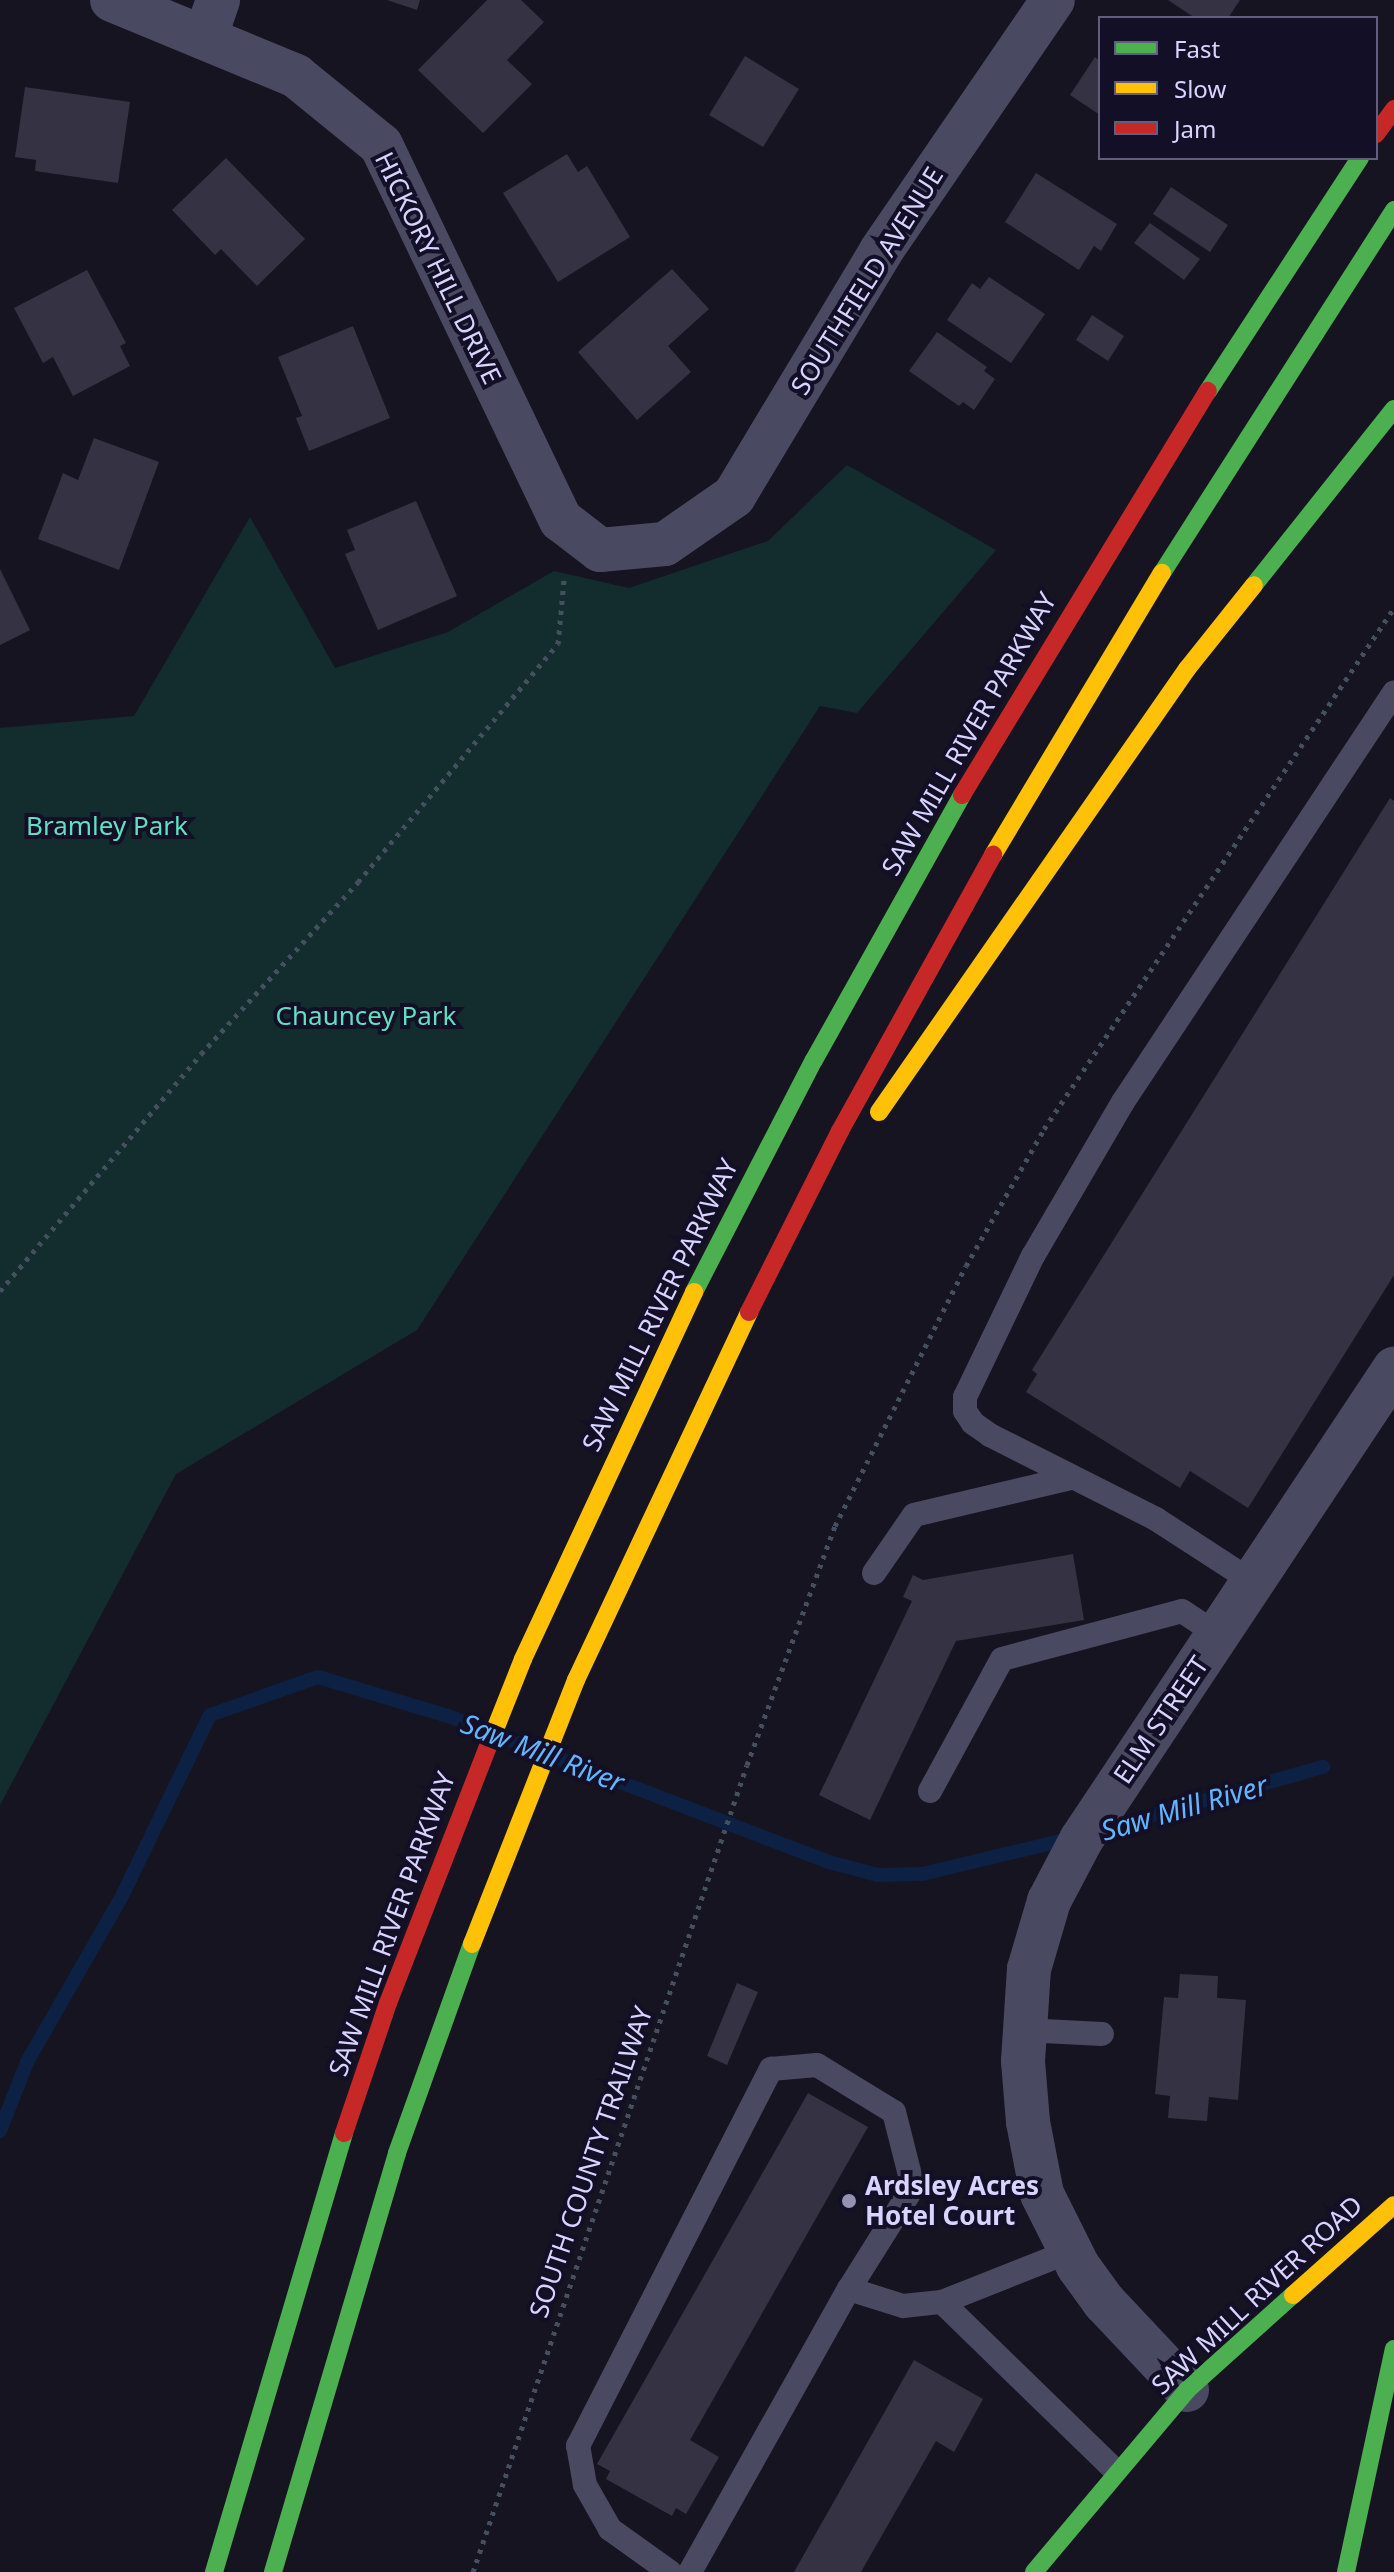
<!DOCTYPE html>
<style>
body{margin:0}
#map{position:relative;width:1394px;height:2572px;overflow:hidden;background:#161421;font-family:"Noto Sans",sans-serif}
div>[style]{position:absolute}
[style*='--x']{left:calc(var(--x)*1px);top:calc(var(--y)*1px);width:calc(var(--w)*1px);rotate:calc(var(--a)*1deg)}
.green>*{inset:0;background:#132c2d}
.stream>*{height:14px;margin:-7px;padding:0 7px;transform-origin:7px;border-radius:7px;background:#0d2144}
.building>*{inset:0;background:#343243}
.path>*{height:5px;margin-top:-2.5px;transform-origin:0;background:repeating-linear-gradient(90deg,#44505f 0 4px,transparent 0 10px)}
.lane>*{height:24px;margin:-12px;padding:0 12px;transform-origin:12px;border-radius:12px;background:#4a4962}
.street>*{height:44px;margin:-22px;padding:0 22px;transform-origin:22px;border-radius:22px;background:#4a4962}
.fast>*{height:18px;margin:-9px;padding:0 9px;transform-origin:9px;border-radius:9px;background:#4caf50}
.slow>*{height:18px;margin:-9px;padding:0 9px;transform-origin:9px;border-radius:9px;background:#ffc107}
.jam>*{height:18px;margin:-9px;padding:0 9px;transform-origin:9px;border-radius:9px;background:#c62828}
.dots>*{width:22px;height:22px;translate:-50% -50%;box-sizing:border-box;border:4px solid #130f26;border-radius:50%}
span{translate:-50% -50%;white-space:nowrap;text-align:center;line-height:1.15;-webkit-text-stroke:8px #130f26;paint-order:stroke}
.street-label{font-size:26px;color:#d9d4ff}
.park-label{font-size:26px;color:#5fe0c0}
.poi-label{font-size:26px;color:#d9d4ff;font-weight:700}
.left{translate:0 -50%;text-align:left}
.water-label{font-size:28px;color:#62b6ff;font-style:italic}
.legend{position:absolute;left:1098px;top:16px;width:280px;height:144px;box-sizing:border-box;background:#130f26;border:2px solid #625e7d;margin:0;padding:10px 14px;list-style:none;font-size:24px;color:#d9d4ff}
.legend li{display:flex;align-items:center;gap:16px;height:40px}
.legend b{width:40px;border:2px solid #625e7d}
</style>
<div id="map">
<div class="green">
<i style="clip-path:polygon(847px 465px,996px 550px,857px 713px,820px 706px,417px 1330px,176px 1474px,0 1805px,0 728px,134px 716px,250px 517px,335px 668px,448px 632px,554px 571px,629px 588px,768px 541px)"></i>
</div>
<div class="stream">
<i style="--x:1100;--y:1830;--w:232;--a:-15.8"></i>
<i style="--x:0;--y:2131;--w:74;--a:-68.6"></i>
<i style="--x:27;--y:2062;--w:189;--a:-60.2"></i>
<i style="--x:121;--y:1898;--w:203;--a:-64.1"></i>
<i style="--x:210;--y:1715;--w:114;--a:-19.4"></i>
<i style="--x:318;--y:1677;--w:139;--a:16.7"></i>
<i style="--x:451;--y:1717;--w:405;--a:21"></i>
<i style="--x:829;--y:1862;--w:50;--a:15.2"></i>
<i style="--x:877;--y:1875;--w:45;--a:-1.3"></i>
<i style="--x:922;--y:1874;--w:155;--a:-13.4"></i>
</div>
<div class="building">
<i style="clip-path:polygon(387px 0,420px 0,417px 10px)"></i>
<i style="clip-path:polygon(487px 0,521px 0,544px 22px,507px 60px,532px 84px,483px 133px,418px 70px)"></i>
<i style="clip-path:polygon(1168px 0,1240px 0,1228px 18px,1195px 18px)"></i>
<i style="clip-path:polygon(745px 56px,799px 89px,763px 147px,709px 115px)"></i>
<i style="clip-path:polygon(1095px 57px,1100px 61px,1100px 115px,1070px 95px)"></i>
<i style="clip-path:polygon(25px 87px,130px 102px,118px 183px,35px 171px,36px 160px,15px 157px)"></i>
<i style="clip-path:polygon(567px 154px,578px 172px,587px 166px,630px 237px,558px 282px,503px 193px)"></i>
<i style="clip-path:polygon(226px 158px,305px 239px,257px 286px,221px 249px,215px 255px,172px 210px)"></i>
<i style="clip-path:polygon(1036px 173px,1117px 224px,1101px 251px,1094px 246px,1079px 270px,1005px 222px)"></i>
<i style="clip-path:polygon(1171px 187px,1228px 225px,1210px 252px,1153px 214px)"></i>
<i style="clip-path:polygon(1150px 223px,1200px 259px,1184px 280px,1134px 243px)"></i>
<i style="clip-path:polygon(672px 269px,709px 309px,668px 346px,691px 372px,637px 420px,578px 352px)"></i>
<i style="clip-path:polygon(87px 270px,126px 343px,120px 346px,130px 366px,73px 396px,53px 357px,43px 363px,14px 308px)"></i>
<i style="clip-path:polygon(989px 277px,1045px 314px,1011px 363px,947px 320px,972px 283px,980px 289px)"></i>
<i style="clip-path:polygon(1092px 315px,1124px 336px,1108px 361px,1076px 340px)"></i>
<i style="clip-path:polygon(353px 326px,390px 418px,309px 451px,296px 418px,302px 416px,278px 357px)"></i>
<i style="clip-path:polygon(937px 332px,987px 367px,984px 371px,995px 379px,974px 410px,963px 402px,959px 406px,909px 371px)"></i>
<i style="clip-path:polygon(94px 438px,159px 462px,119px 570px,38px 539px,63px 473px,78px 480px)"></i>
<i style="clip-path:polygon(416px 501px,457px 596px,378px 630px,345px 554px,355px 550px,347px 530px)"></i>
<i style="clip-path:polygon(0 569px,30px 630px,0 645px)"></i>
<i style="clip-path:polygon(1390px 798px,1394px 801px,1394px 1275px,1248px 1508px,1190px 1471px,1180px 1488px,1026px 1392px,1037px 1374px,1032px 1370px)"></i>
<i style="clip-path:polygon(1073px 1554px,1084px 1620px,956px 1641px,870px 1820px,819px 1795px,912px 1601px,903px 1597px,913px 1575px,923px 1580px)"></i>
<i style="clip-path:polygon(1180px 1974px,1218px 1976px,1217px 1998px,1246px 2000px,1238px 2100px,1209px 2097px,1207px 2121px,1168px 2118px,1170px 2096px,1155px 2094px,1164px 1997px,1178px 1998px)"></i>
<i style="clip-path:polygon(737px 1983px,758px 1992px,727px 2065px,707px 2056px)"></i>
<i style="clip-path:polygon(808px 2093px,868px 2127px,690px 2440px,719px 2457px,686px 2514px,676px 2508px,672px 2516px,606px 2479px,610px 2471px,597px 2464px)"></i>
<i style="clip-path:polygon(914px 2360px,983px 2399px,954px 2452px,936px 2441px,861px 2572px,794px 2572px)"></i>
</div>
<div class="path">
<i style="--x:0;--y:1291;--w:311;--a:-49.7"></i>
<i style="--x:201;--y:1054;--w:233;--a:-47.6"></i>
<i style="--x:358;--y:882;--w:311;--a:-50"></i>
<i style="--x:558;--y:644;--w:64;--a:-84.6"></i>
<i style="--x:473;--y:2572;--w:852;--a:-71.25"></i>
<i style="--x:747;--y:1765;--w:255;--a:-69.8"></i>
<i style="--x:835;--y:1526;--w:291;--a:-63.3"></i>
<i style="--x:966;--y:1266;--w:158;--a:-60.3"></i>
<i style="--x:1044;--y:1129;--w:628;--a:-56.11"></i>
</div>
<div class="lane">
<i style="--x:874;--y:1573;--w:70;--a:-55.4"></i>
<i style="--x:914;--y:1515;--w:161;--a:-13.3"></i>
<i style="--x:1253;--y:1582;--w:116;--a:-147"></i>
<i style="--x:1156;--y:1519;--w:186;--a:-153.2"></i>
<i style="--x:990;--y:1435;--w:21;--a:-145"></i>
<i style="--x:973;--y:1423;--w:14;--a:-124"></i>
<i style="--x:965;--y:1411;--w:14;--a:-90"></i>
<i style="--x:965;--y:1397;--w:157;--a:-64.3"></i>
<i style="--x:1033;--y:1256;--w:178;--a:-59.7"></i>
<i style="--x:1123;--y:1102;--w:491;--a:-56.5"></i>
<i style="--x:930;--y:1791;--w:150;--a:-61.4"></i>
<i style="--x:1002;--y:1659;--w:186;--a:-14.9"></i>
<i style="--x:1182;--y:1611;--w:43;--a:33.7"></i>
<i style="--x:1024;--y:2030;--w:78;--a:2.9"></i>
<i style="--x:942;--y:2302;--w:241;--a:44.2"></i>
<i style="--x:670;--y:2572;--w:74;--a:-144.4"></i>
<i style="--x:610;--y:2529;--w:51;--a:-119.6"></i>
<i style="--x:585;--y:2485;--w:40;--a:-100"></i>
<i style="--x:578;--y:2446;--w:424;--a:-62.9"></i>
<i style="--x:771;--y:2069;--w:46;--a:-5"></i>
<i style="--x:817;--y:2065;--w:90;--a:31.4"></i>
<i style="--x:894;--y:2112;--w:77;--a:75.8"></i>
<i style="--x:913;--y:2187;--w:120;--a:122.1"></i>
<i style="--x:690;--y:2572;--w:325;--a:-60.7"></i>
<i style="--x:849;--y:2289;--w:57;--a:17.5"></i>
<i style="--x:903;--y:2306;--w:39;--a:-6"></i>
<i style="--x:942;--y:2302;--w:139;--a:-21.6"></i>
</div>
<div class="street">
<i style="--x:112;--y:0;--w:199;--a:22.4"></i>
<i style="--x:296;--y:76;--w:109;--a:39.1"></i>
<i style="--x:381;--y:145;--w:416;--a:64.4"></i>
<i style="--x:561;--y:520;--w:49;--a:37.6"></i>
<i style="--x:600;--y:550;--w:65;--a:-5.3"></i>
<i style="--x:665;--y:544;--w:84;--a:-34.8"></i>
<i style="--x:734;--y:496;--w:286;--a:-59"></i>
<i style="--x:881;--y:251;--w:304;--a:-55.6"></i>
<i style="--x:206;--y:35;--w:37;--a:-71"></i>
<i style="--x:1187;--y:2390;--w:121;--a:-133.3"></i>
<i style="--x:1104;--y:2302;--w:44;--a:-125.8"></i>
<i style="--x:1078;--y:2266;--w:80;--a:-116.6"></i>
<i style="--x:1042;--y:2194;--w:73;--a:-101"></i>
<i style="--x:1028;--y:2122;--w:61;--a:-94.7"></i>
<i style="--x:1023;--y:2061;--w:92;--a:-86.3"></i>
<i style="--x:1029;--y:1969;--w:71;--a:-73.6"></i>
<i style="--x:1049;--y:1901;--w:69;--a:-62.3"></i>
<i style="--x:1081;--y:1840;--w:566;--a:-56.39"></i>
</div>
<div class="fast">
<i style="--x:1208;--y:391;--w:278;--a:-56.9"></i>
<i style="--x:1162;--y:573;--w:431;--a:-57.4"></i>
<i style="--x:1254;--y:585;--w:225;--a:-51.5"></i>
<i style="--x:694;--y:1292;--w:261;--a:-62.7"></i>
<i style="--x:814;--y:1060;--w:304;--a:-60.8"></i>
<i style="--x:214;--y:2572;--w:458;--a:-73.5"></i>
<i style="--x:273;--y:2572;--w:437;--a:-73.5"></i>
<i style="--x:397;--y:2153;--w:222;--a:-70.3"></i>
<i style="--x:1034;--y:2572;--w:238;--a:-49.9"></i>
<i style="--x:1187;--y:2390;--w:142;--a:-41.9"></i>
<i style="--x:1346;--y:2572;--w:228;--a:-77.9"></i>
</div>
<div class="slow">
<i style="--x:993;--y:855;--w:329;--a:-59.1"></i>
<i style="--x:879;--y:1112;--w:540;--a:-55.19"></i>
<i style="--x:1187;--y:669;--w:107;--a:-51.4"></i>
<i style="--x:490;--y:1742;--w:89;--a:-68.3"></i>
<i style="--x:523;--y:1659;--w:405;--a:-65"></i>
<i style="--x:472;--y:1944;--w:284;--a:-68.5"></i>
<i style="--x:576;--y:1680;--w:407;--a:-64.8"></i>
<i style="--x:1293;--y:2295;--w:135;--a:-41.7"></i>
</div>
<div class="jam">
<i style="--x:1376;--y:134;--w:31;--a:-54"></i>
<i style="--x:962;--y:795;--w:473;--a:-58.7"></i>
<i style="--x:749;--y:1312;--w:203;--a:-63.3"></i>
<i style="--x:840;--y:1131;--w:316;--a:-61"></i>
<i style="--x:344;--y:2133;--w:137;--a:-71.3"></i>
<i style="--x:388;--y:2003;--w:280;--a:-68.7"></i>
</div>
<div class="dots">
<i style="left:849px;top:2201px;background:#9591b1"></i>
</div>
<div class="street-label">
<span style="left:438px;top:268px;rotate:64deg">HICKORY HILL DRIVE</span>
<span style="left:867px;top:281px;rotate:-58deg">SOUTHFIELD AVENUE</span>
<span style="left:969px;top:734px;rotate:-60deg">SAW MILL RIVER PARKWAY</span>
<span style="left:660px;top:1305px;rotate:-64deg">SAW MILL RIVER PARKWAY</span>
<span style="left:1161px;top:1720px;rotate:-56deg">ELM STREET</span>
<span style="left:392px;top:1924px;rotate:-70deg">SAW MILL RIVER PARKWAY</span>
<span style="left:591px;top:2162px;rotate:-71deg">SOUTH COUNTY TRAILWAY</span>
<span style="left:1257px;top:2295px;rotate:-43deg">SAW MILL RIVER ROAD</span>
</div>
<div class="park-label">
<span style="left:107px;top:826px">Bramley Park</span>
<span style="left:366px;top:1016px">Chauncey Park</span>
</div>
<div class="poi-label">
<span class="left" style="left:865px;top:2201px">Ardsley Acres<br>Hotel Court</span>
</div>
<div class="water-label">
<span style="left:543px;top:1752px;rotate:21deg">Saw Mill River</span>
<span style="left:1184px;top:1807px;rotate:-16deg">Saw Mill River</span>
</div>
<ul class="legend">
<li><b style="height:10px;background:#4caf50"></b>Fast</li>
<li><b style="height:10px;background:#ffc107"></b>Slow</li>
<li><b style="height:10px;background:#c62828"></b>Jam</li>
</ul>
</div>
